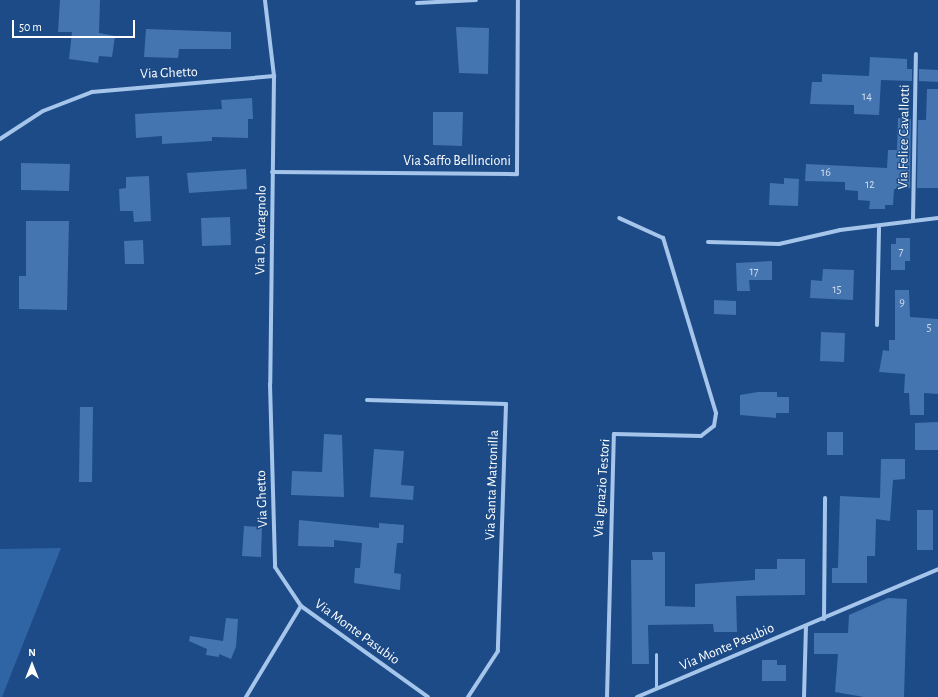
<!DOCTYPE html>
<style>
body{margin:0}
#map{position:relative;width:938px;height:697px;overflow:hidden;background:#1c4b87;font-family:"Alegreya Sans",sans-serif}
div>[style]{position:absolute}
[style*='--x']{left:calc(var(--x)*1px);top:calc(var(--y)*1px);width:calc(var(--w)*1px);rotate:calc(var(--a)*1deg)}
.green>*{inset:0;background:#3065a5}
.building>*{inset:0;background:#4475b0}
.service>*{height:3px;margin:-1.5px;padding:0 1.5px;transform-origin:1.5px;border-radius:1.5px;background:#a5c5eb}
.minor>*{height:4px;margin:-2px;padding:0 2px;transform-origin:2px;border-radius:2px;background:#a5c5eb}
span{translate:-50% -50%;white-space:nowrap;text-align:center;line-height:1.15;-webkit-text-stroke:3px #1c4b87;paint-order:stroke}
.number-label{font-size:12px;color:#d0dceb}
.number-label span{-webkit-text-stroke-width:0}
.street-label{font-size:14px;color:#fff}
.north{position:absolute;left:12px;top:645px;width:40px;height:40px;-webkit-text-stroke:3px #1c4b87;paint-order:stroke;rotate:0deg;font-size:11px;font-weight:700;line-height:16px;text-align:center;color:#fff}
.north::after{content:'';display:block;margin:auto;width:14px;height:18px;background:#fff;clip-path:polygon(50% 0,100% 100%,50% 72%,0 100%)}
.scale{position:absolute;left:12px;top:20px;width:123px;height:18px;box-sizing:border-box;border:2px solid #fff;border-top:0;padding-left:5px;font-size:12px;line-height:14px;white-space:nowrap;color:#fff;-webkit-text-stroke:3px #1c4b87;paint-order:stroke}
</style>
<div id="map">
<div class="green">
<i style="clip-path:polygon(61px 548px,2px 697px,0 697px,0 549px)"></i>
</div>
<div class="building">
<i style="clip-path:polygon(60px 0,100px 0,99px 33px,115px 36px,112px 57px,99px 56px,98px 63px,69px 59px,72px 32px,58px 32px)"></i>
<i style="clip-path:polygon(456px 27px,489px 28px,488px 74px,459px 73px)"></i>
<i style="clip-path:polygon(146px 29px,231px 32px,231px 49px,179px 49px,178px 58px,144px 57px)"></i>
<i style="clip-path:polygon(870px 57px,907px 59px,907px 69px,912px 69px,912px 81px,881px 80px,879px 115px,854px 114px,854px 105px,810px 104px,812px 82px,822px 82px,822px 74px,869px 76px)"></i>
<i style="clip-path:polygon(919px 69px,938px 70px,938px 82px,919px 81px)"></i>
<i style="clip-path:polygon(927px 89px,938px 89px,938px 188px,917px 188px,918px 120px,926px 120px)"></i>
<i style="clip-path:polygon(252px 98px,253px 119px,248px 119px,248px 138px,212px 137px,212px 141px,162px 144px,162px 136px,136px 138px,135px 114px,222px 109px,221px 100px)"></i>
<i style="clip-path:polygon(433px 112px,463px 112px,462px 146px,433px 145px)"></i>
<i style="clip-path:polygon(898px 118px,911px 119px,910px 188px,894px 189px,893px 205px,885px 205px,885px 209px,869px 209px,870px 201px,858px 200px,858px 191px,845px 190px,845px 182px,805px 181px,806px 164px,887px 168px,888px 150px,897px 150px)"></i>
<i style="clip-path:polygon(21px 163px,70px 164px,69px 191px,21px 190px)"></i>
<i style="clip-path:polygon(246px 169px,247px 189px,189px 193px,187px 173px)"></i>
<i style="clip-path:polygon(149px 176px,151px 221px,134px 222px,133px 211px,120px 211px,119px 189px,126px 188px,126px 177px)"></i>
<i style="clip-path:polygon(784px 178px,799px 179px,798px 206px,769px 205px,770px 183px,784px 184px)"></i>
<i style="clip-path:polygon(230px 217px,231px 245px,202px 246px,201px 218px)"></i>
<i style="clip-path:polygon(26px 221px,69px 221px,67px 310px,19px 309px,19px 276px,26px 276px)"></i>
<i style="clip-path:polygon(896px 238px,910px 238px,910px 261px,905px 261px,905px 270px,891px 270px,891px 244px,896px 244px)"></i>
<i style="clip-path:polygon(143px 240px,144px 264px,125px 264px,124px 241px)"></i>
<i style="clip-path:polygon(772px 261px,772px 280px,749px 280px,750px 291px,737px 291px,736px 263px)"></i>
<i style="clip-path:polygon(823px 269px,854px 270px,853px 300px,810px 298px,811px 280px,822px 281px)"></i>
<i style="clip-path:polygon(895px 290px,909px 290px,910px 317px,938px 319px,938px 394px,924px 393px,924px 415px,910px 415px,909px 393px,904px 393px,905px 374px,879px 372px,883px 350px,889px 351px,889px 340px,895px 340px)"></i>
<i style="clip-path:polygon(714px 300px,736px 301px,736px 315px,714px 314px)"></i>
<i style="clip-path:polygon(821px 332px,845px 333px,844px 362px,820px 361px)"></i>
<i style="clip-path:polygon(758px 392px,777px 392px,777px 397px,789px 397px,789px 413px,776px 413px,776px 418px,740px 415px,740px 395px)"></i>
<i style="clip-path:polygon(80px 407px,93px 407px,92px 482px,79px 482px)"></i>
<i style="clip-path:polygon(938px 422px,938px 450px,915px 450px,915px 423px)"></i>
<i style="clip-path:polygon(827px 432px,843px 432px,843px 455px,827px 455px)"></i>
<i style="clip-path:polygon(324px 434px,342px 435px,344px 497px,291px 495px,292px 471px,322px 472px)"></i>
<i style="clip-path:polygon(374px 449px,404px 451px,401px 485px,414px 486px,413px 500px,370px 497px)"></i>
<i style="clip-path:polygon(881px 459px,905px 459px,905px 479px,893px 480px,890px 521px,876px 519px,875px 556px,867px 556px,867px 583px,832px 583px,832px 568px,838px 568px,840px 496px,880px 498px)"></i>
<i style="clip-path:polygon(917px 510px,933px 510px,933px 550px,917px 550px)"></i>
<i style="clip-path:polygon(299px 520px,379px 528px,379px 523px,404px 525px,403px 543px,397px 543px,394px 573px,401px 574px,400px 590px,354px 583px,355px 568px,360px 568px,362px 543px,334px 540px,334px 547px,298px 546px)"></i>
<i style="clip-path:polygon(244px 526px,262px 527px,261px 557px,242px 556px)"></i>
<i style="clip-path:polygon(652px 552px,665px 552px,665px 606px,695px 607px,695px 584px,755px 580px,755px 569px,777px 569px,777px 559px,805px 559px,805px 595px,736px 596px,737px 632px,714px 632px,713px 624px,648px 625px,649px 664px,632px 664px,631px 560px,653px 560px)"></i>
<i style="clip-path:polygon(888px 598px,907px 599px,904px 697px,864px 697px,835px 692px,838px 654px,814px 654px,814px 633px,848px 633px,849px 615px)"></i>
<i style="clip-path:polygon(226px 618px,238px 619px,236px 647px,231px 659px,219px 654px,219px 657px,206px 655px,207px 649px,189px 641px,190px 636px,223px 641px)"></i>
<i style="clip-path:polygon(762px 660px,777px 660px,777px 665px,786px 665px,786px 681px,762px 681px)"></i>
</div>
<div class="service">
<i style="--x:656;--y:688;--w:34;--a:-90"></i>
</div>
<div class="minor">
<i style="--x:417;--y:3;--w:59;--a:-2.9"></i>
<i style="--x:274;--y:76;--w:308;--a:90.7"></i>
<i style="--x:270;--y:384;--w:183;--a:88.4"></i>
<i style="--x:275;--y:567;--w:47;--a:56.3"></i>
<i style="--x:0;--y:139;--w:51;--a:-33.1"></i>
<i style="--x:43;--y:111;--w:53;--a:-21.2"></i>
<i style="--x:92;--y:92;--w:183;--a:-5"></i>
<i style="--x:274;--y:76;--w:77;--a:-96.8"></i>
<i style="--x:272;--y:172;--w:245;--a:0.5"></i>
<i style="--x:517;--y:174;--w:174;--a:-89.7"></i>
<i style="--x:913;--y:220;--w:166;--a:-89"></i>
<i style="--x:708;--y:242;--w:71;--a:1.6"></i>
<i style="--x:779;--y:244;--w:63;--a:-12.9"></i>
<i style="--x:840;--y:230;--w:99;--a:-7"></i>
<i style="--x:877;--y:325;--w:97;--a:-88.8"></i>
<i style="--x:367;--y:400;--w:139;--a:1.6"></i>
<i style="--x:506;--y:404;--w:247;--a:91.9"></i>
<i style="--x:498;--y:651;--w:55;--a:123.1"></i>
<i style="--x:824;--y:619;--w:121;--a:-89.5"></i>
<i style="--x:246;--y:697;--w:106;--a:-58.9"></i>
<i style="--x:301;--y:606;--w:156;--a:35.6"></i>
<i style="--x:607;--y:697;--w:263;--a:-88.5"></i>
<i style="--x:614;--y:434;--w:87;--a:1.3"></i>
<i style="--x:701;--y:436;--w:16;--a:-38"></i>
<i style="--x:714;--y:426;--w:13;--a:-81"></i>
<i style="--x:716;--y:413;--w:183;--a:-106.8"></i>
<i style="--x:663;--y:238;--w:48;--a:-155.6"></i>
<i style="--x:637;--y:697;--w:327;--a:-23"></i>
<i style="--x:804;--y:697;--w:71;--a:-88.4"></i>
</div>
<div class="number-label">
<span style="left:867px;top:97px">14</span>
<span style="left:826px;top:173px">16</span>
<span style="left:870px;top:185px">12</span>
<span style="left:901px;top:252px">7</span>
<span style="left:754px;top:272px">17</span>
<span style="left:837px;top:290px">15</span>
<span style="left:902px;top:303px">9</span>
<span style="left:929px;top:328px">5</span>
</div>
<div class="street-label">
<span style="left:169px;top:73px;rotate:-2deg">Via Ghetto</span>
<span style="left:904px;top:137px;rotate:-89deg">Via Felice Cavallotti</span>
<span style="left:457px;top:161px">Via Saffo Bellincioni</span>
<span style="left:261px;top:230px;rotate:-89deg">Via D. Varagnolo</span>
<span style="left:492px;top:485px;rotate:-88deg">Via Santa Matronilla</span>
<span style="left:602px;top:488px;rotate:-86deg">Via Ignazio Testori</span>
<span style="left:262px;top:499px;rotate:-92deg">Via Ghetto</span>
<span style="left:357px;top:632px;rotate:36deg">Via Monte Pasubio</span>
<span style="left:727px;top:647px;rotate:-23deg">Via Monte Pasubio</span>
</div>
<div class="north">N</div>
<div class="scale">50 m</div>
</div>
